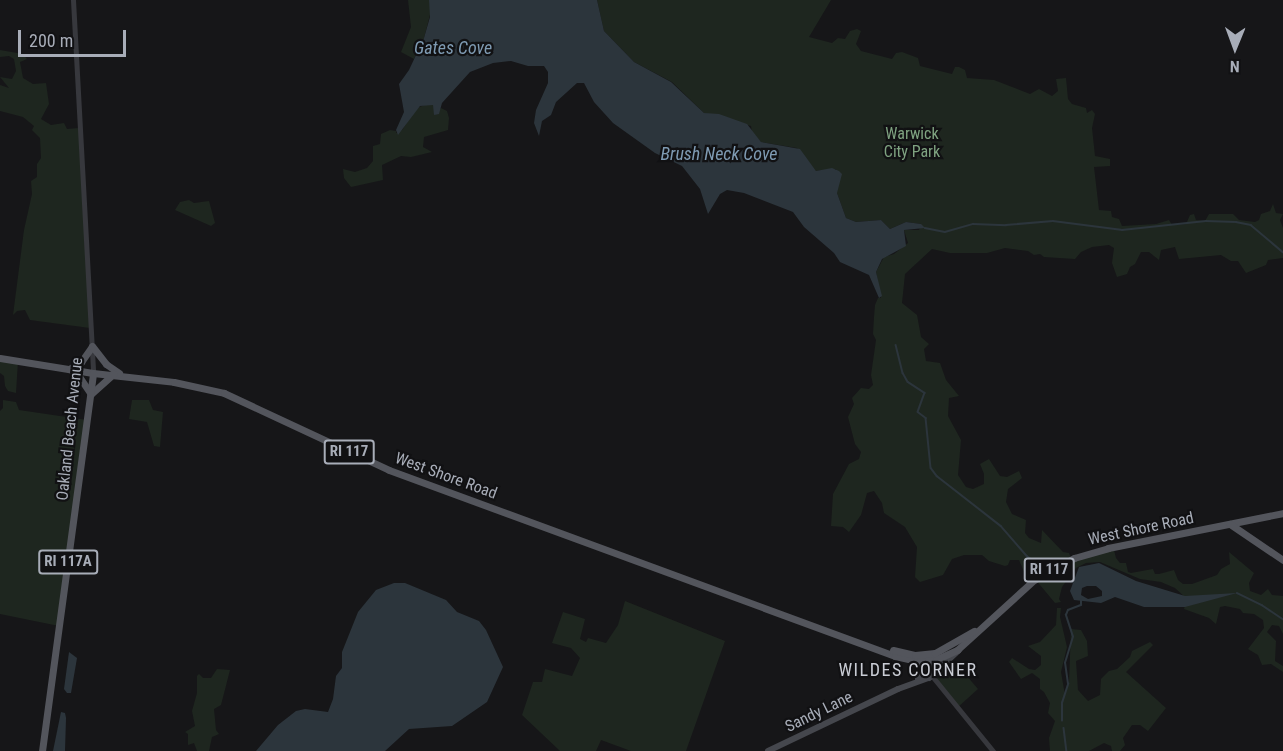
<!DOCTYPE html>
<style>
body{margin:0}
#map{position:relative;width:1283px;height:751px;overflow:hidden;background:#161618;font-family:"Roboto Condensed",sans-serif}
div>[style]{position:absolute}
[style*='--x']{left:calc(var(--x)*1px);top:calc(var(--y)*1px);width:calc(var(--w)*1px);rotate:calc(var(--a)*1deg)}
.green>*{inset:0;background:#1e261f}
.water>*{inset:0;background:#2c353c}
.stream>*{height:1.5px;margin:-0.75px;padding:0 0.75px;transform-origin:0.75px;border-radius:0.75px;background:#2c353c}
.tertiary>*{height:5px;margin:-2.5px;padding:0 2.5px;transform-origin:2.5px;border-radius:2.5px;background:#37383d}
.secondary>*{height:6px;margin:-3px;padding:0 3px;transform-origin:3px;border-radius:3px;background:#45474d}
.primary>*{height:7px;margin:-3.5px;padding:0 3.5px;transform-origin:3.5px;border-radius:3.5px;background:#53555c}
span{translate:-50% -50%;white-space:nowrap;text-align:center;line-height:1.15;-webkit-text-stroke:4.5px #111113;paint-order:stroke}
.shield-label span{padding:2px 4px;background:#111113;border:2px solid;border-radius:4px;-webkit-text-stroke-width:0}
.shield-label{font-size:15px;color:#a8adb8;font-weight:700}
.park-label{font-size:16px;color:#7fa381}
.street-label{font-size:16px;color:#a8adb8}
.water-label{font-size:18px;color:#7f9bb3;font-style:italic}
.neighbourhood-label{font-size:18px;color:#c9ccd4;letter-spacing:1.5px}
.north{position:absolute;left:1205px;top:18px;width:60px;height:60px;-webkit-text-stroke:4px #111113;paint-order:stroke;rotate:181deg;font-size:16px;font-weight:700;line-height:24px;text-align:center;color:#a8adb8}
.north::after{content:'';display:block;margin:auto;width:21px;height:27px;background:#a8adb8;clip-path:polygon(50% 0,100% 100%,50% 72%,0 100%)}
.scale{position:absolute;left:18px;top:30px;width:108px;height:27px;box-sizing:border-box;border:3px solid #a8adb8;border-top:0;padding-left:8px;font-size:18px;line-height:21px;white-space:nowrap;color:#a8adb8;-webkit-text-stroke:4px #111113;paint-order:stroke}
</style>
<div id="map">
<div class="green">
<i style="clip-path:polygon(408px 0,429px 0,431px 11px,424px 38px,414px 59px,401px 52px,411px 27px)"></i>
<i style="clip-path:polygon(597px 0,831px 0,809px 37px,832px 43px,838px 38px,845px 39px,850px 31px,857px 29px,861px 31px,856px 44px,861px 51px,892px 59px,896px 53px,902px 52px,918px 58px,920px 66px,952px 74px,955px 67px,959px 67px,965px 70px,967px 78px,994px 80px,1030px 94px,1039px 89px,1052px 96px,1058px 91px,1056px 79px,1066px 78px,1068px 99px,1072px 104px,1086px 108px,1087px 113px,1092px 110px,1095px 114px,1092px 128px,1095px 156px,1110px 159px,1110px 166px,1094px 167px,1099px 210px,1111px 211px,1112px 217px,1119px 219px,1122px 226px,1156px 224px,1169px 220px,1172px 225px,1186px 224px,1190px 215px,1194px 214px,1196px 220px,1205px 221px,1209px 214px,1233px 214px,1239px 220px,1255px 222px,1259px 220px,1261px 214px,1270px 211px,1273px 204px,1276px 213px,1283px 214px,1280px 220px,1283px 228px,1283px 258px,1268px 260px,1266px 265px,1246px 273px,1238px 261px,1231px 261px,1221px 255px,1179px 259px,1175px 247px,1161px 250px,1159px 260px,1149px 252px,1141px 252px,1135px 264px,1130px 267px,1127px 274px,1117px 277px,1112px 263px,1114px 248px,1109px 245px,1092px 247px,1081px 252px,1075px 259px,1044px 257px,1040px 254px,1034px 255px,1028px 251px,1005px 248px,987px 253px,950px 253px,932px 249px,905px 274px,902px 303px,917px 315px,921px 337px,929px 344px,924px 349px,926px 361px,940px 363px,946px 380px,959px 396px,949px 398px,948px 416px,961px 440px,958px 475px,966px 487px,973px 489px,984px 484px,984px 474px,980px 464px,989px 459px,1000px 476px,1007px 477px,1019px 471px,1022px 478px,1008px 489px,1006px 502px,1012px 514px,1026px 520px,1025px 533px,1029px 538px,1041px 543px,1042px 530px,1063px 552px,1069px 553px,1071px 558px,1113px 546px,1116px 558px,1120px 563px,1126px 563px,1128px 572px,1131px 573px,1153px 569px,1155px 574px,1159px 574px,1174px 570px,1178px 580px,1183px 584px,1192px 584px,1217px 575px,1221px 569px,1230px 564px,1229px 552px,1254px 573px,1249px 583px,1250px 591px,1261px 595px,1268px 589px,1272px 595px,1283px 596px,1283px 634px,1279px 626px,1272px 625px,1267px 632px,1276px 641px,1275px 661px,1283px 666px,1283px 672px,1271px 664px,1262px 665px,1258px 655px,1248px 649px,1264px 628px,1263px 620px,1254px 614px,1243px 613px,1240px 609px,1225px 606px,1220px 607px,1216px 624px,1209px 618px,1184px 609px,1187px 599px,1175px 588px,1161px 582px,1140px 579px,1100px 562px,1086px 563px,1076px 568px,1062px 587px,1059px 599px,1061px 602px,1055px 603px,1035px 579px,1028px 581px,1019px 560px,1010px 560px,1008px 565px,1005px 566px,989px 561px,982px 555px,964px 555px,952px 559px,943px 575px,920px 582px,915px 577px,917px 547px,905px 527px,884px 513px,882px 503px,874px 491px,867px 493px,861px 515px,849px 532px,843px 527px,831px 526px,833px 494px,849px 464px,859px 459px,861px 452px,855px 444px,848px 417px,854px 404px,852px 398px,861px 388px,869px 389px,873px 385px,871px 375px,876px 340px,873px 334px,874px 317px,875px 305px,878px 298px,881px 298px,876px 272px,884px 257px,894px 254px,908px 243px,904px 230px,919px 230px,921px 224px,906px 222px,890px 229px,881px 220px,856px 222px,846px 218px,837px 193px,836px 169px,816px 171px,797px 148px,761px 142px,752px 133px,751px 126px,704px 113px,672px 82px,634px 62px,604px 31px)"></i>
<i style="clip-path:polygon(0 50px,23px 54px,27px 59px,20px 62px,23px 78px,33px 84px,46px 83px,49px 104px,41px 119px,51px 125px,64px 123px,67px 129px,79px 128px,90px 328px,30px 320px,25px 310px,17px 311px,13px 315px,24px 230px,32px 194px,31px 181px,37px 177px,37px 164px,41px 158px,40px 138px,32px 130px,34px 126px,23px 117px,0 111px,0 85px,9px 88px,0 77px,12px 79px,16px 71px,14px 59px,9px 56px,0 57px)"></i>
<i style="clip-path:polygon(427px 104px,434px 105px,434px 115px,441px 108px,447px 111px,449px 118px,448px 130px,424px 137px,423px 147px,432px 152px,411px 157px,401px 156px,382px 165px,383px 180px,351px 187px,344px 178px,343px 169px,355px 172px,367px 168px,373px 161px,373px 146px,380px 144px,381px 134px,390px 130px,396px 131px,396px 133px,402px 130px,417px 108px)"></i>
<i style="clip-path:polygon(189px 200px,194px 203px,209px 201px,215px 223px,211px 226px,175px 210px,180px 202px)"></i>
<i style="clip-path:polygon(0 358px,18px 361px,16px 393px,8px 391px,5px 386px,4px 376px,0 373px)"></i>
<i style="clip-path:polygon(3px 400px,16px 402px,19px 410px,87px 420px,59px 626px,0 614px,0 411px,3px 408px)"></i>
<i style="clip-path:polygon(132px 400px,149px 400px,153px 410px,163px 412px,160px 447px,154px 446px,147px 422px,129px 419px)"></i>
<i style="clip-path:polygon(625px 601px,725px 641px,686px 751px,631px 751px,601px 740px,596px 751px,560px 751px,522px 715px,533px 682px,542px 682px,545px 669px,572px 676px,580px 658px,571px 648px,552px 643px,563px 612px,585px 619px,580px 639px,586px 642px,588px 638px,606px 643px,618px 625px)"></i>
<i style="clip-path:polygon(1057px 608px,1061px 608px,1060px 617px,1067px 647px,1061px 672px,1065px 695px,1069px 683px,1071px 629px,1081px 630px,1087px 641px,1088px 656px,1076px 661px,1078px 690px,1088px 701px,1100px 695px,1101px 679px,1109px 671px,1117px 669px,1130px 657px,1132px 651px,1150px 642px,1153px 645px,1126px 672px,1166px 708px,1148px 731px,1140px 725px,1132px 725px,1123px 738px,1125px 745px,1120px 751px,1112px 751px,1111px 746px,1104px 743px,1089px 751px,1050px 751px,1049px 738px,1055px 721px,1048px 713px,1050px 703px,1044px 692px,1040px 689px,1040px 679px,1032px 673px,1021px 679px,1009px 662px,1012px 658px,1029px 669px,1035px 670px,1041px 665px,1041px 656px,1028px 646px,1040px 642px,1056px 625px)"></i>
<i style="clip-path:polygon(949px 661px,960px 668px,978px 689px,957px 708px,931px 674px)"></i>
<i style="clip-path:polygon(217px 669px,230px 670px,221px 705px,214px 709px,216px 730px,219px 734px,212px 737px,209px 751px,197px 751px,194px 743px,188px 745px,188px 734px,185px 732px,195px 726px,192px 711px,197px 693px,197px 676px,199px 674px,203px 678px,211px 678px)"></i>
</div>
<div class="water">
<i style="clip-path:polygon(429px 0,597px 0,604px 31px,634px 62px,671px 82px,704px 113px,719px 114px,747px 124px,761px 142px,800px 149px,816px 171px,832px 168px,839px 171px,842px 174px,837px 193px,846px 218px,856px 222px,881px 220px,890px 229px,906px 222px,921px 224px,925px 228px,904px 230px,906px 246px,882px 259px,876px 272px,882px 296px,879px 298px,869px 275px,840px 262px,834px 253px,804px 227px,793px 212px,744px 193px,727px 190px,720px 194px,708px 214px,700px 189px,682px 166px,655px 153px,613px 123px,594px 102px,584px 83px,577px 83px,556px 102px,551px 115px,542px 121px,539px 136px,534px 123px,536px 110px,548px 83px,548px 72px,544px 66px,528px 66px,511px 61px,493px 63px,470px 72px,442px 103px,439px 114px,434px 115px,433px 105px,420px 106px,398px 135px,396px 130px,404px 112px,399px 84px,409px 70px,424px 38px,430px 17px)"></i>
<i style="clip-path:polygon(evenodd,1099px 563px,1136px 581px,1185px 596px,1237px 593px,1185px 607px,1144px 607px,1115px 597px,1101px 603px,1074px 600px,1070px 591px,1079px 567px,1099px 563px,1087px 586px,1096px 586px,1102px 591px,1102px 596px,1088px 599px,1081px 595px,1082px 588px,1087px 586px)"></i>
<i style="clip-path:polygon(394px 583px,405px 583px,446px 600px,457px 612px,479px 621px,486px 630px,503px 667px,487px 702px,452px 726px,409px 729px,385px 751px,256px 751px,278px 725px,296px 711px,305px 709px,328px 712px,333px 699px,336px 676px,342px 668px,342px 652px,358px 612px,376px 590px)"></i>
<i style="clip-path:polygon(69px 652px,77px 658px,71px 693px,67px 693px,64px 689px)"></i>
<i style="clip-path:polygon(61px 712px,65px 713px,66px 718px,65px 751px,53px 751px)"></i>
</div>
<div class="stream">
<i style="--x:925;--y:228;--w:20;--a:11"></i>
<i style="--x:945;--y:232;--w:29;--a:-16"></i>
<i style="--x:973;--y:224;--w:33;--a:2"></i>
<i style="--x:1006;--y:225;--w:47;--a:-4.9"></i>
<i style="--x:1053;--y:221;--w:70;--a:7.4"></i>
<i style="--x:1122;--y:230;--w:84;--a:-6.1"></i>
<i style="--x:1206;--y:221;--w:30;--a:2"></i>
<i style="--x:1236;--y:222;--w:15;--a:11"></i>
<i style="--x:1251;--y:225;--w:42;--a:40.2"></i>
<i style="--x:896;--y:345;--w:29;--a:76"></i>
<i style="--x:903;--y:373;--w:10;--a:61"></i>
<i style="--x:908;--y:382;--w:20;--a:33"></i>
<i style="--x:925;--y:393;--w:20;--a:110"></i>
<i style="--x:918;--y:412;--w:10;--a:37"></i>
<i style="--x:926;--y:418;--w:50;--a:84.3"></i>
<i style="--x:931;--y:468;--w:10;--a:53"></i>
<i style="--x:937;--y:476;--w:81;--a:38"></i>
<i style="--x:1001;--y:526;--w:40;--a:49"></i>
<i style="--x:1027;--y:556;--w:23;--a:34"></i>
<i style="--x:1053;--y:572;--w:22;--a:27"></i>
<i style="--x:1237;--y:593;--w:28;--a:26"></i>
<i style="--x:1262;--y:605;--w:25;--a:34"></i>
<i style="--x:1062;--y:721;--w:18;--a:-90"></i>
<i style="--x:1062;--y:703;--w:20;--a:-72"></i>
<i style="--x:1068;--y:684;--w:21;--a:-98"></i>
<i style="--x:1065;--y:663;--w:27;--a:-73"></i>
<i style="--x:1073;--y:637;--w:23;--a:-108"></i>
<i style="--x:1066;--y:615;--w:5;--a:-68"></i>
<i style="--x:1068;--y:610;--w:14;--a:-21"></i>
<i style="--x:1081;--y:605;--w:5;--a:-90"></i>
<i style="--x:1064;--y:728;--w:23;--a:83"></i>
</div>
<div class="tertiary">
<i style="--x:73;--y:0;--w:374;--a:86.9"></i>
<i style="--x:932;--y:676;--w:97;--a:50.9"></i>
</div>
<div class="secondary">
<i style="--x:928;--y:656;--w:20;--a:79"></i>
<i style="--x:918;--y:679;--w:24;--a:-78"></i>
<i style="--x:768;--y:751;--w:144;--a:-25.5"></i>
<i style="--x:898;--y:689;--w:33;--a:-20"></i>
<i style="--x:929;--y:678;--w:41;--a:-43"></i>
</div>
<div class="primary">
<i style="--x:0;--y:358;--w:94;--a:9.2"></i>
<i style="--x:93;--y:373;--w:81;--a:6.3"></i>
<i style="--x:174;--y:382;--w:51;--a:12.4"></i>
<i style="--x:224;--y:393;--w:182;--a:25"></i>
<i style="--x:389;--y:470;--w:539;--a:20.18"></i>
<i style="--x:895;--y:656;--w:23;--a:13"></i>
<i style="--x:917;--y:661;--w:20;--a:-6"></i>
<i style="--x:937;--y:659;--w:22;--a:-24"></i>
<i style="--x:957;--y:650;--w:104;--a:-42.3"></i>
<i style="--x:1034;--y:580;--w:46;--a:-28.8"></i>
<i style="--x:1074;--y:558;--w:35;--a:-16"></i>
<i style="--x:1108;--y:548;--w:178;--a:-11.3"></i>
<i style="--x:69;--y:369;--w:14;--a:-30"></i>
<i style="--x:81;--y:362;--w:19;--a:-55"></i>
<i style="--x:92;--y:346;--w:23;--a:52"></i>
<i style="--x:106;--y:364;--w:16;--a:35"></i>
<i style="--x:74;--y:369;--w:30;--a:56"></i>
<i style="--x:91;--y:394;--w:30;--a:-42"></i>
<i style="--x:1230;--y:524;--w:64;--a:34.2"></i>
<i style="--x:893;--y:650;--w:23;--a:13"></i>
<i style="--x:915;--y:655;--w:20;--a:-6"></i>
<i style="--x:935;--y:653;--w:45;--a:-29.4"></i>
<i style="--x:42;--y:751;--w:381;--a:-82.3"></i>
</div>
<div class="shield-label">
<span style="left:349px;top:452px">RI 117</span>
<span style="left:68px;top:562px">RI 117A</span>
<span style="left:1049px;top:570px">RI 117</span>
</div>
<div class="park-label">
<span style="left:912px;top:143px">Warwick<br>City Park</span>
</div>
<div class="street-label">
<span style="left:70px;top:429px;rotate:-84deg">Oakland Beach Avenue</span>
<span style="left:446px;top:476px;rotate:20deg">West Shore Road</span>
<span style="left:1141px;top:529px;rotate:-12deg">West Shore Road</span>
<span style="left:819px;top:712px;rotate:-26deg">Sandy Lane</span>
</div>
<div class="water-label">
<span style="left:453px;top:48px">Gates Cove</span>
<span style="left:719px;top:154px">Brush Neck Cove</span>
</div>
<div class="neighbourhood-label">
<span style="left:908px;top:670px">WILDES CORNER</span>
</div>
<div class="north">N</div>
<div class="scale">200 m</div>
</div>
